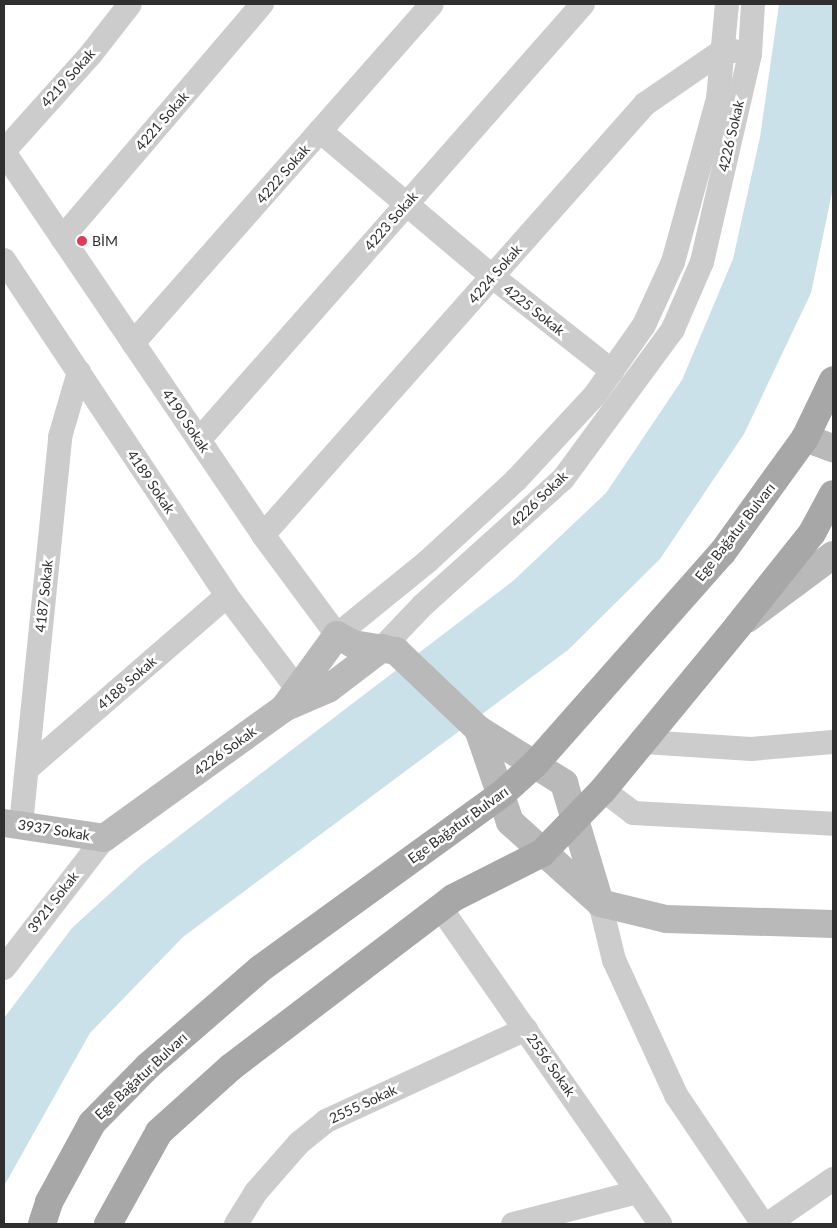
<!DOCTYPE html>
<meta charset="utf-8">
<style>
body{margin:0}
#map{position:relative;width:837px;height:1228px;overflow:hidden;background:#fff;font-family:Lato,sans-serif}
div>[style]{position:absolute}
[style*='--x']{left:calc(var(--x)*1px);top:calc(var(--y)*1px);width:calc(var(--w)*1px);rotate:calc(var(--a)*1deg)}
.water>*{inset:0;background:#cbe1ea}
.street>*{height:24px;margin:-12px;padding:0 12px;transform-origin:12px;border-radius:12px;background:#ccc}
.secondary>*{height:28px;margin:-14px;padding:0 14px;transform-origin:14px;border-radius:14px;background:#b9b9b9}
.primary>*{height:28px;margin:-14px;padding:0 14px;transform-origin:14px;border-radius:14px;background:#a7a7a7}
.dots>*{width:14px;height:14px;translate:-50% -50%;box-sizing:border-box;border:2px solid #fff;border-radius:50%}
span{translate:-50% -50%;white-space:nowrap;text-align:center;line-height:1.15;-webkit-text-stroke:5px #fff;paint-order:stroke}
.street-label{font-size:14px;color:#2f2f2f}
.poi-label{font-size:14px;color:#2f2f2f}
.left{translate:0 -50%;text-align:left}
.frame{position:absolute;inset:0;border:5px solid #2f2f2f;pointer-events:none}
</style>
<div id="map">
<div class="water">
<i style="clip-path:polygon(779px 4px,833px 4px,833px 188px,811px 293px,744px 434px,660px 559px,568px 650px,183px 937px,90px 1033px,4px 1186px,4px 1018px,72px 928px,141px 865px,513px 581px,606px 493px,682px 380px,733px 259px,760px 137px)"></i>
</div>
<div class="street">
<i style="--x:320;--y:131;--w:226;--a:40.2"></i>
<i style="--x:493;--y:277;--w:152;--a:38.3"></i>
<i style="--x:4;--y:151;--w:130;--a:-48.1"></i>
<i style="--x:91;--y:54;--w:63;--a:-52"></i>
<i style="--x:4;--y:152;--w:462;--a:55.9"></i>
<i style="--x:263;--y:535;--w:124;--a:53.5"></i>
<i style="--x:337;--y:635;--w:117;--a:-39.1"></i>
<i style="--x:428;--y:561;--w:120;--a:-42.6"></i>
<i style="--x:516;--y:480;--w:116;--a:-47.1"></i>
<i style="--x:595;--y:395;--w:85;--a:-55"></i>
<i style="--x:644;--y:325;--w:69;--a:-65.3"></i>
<i style="--x:673;--y:262;--w:169;--a:-74.6"></i>
<i style="--x:718;--y:99;--w:95;--a:-84.6"></i>
<i style="--x:62;--y:238;--w:308;--a:-49.5"></i>
<i style="--x:4;--y:260;--w:403;--a:56.4"></i>
<i style="--x:227;--y:596;--w:129;--a:52.9"></i>
<i style="--x:133;--y:343;--w:452;--a:-48.6"></i>
<i style="--x:199;--y:440;--w:581;--a:-48.63"></i>
<i style="--x:263;--y:535;--w:576;--a:-48.45"></i>
<i style="--x:645;--y:104;--w:97;--a:-34.5"></i>
<i style="--x:725;--y:49;--w:9;--a:13"></i>
<i style="--x:382;--y:648;--w:59;--a:-46.4"></i>
<i style="--x:423;--y:605;--w:188;--a:-42"></i>
<i style="--x:563;--y:479;--w:186;--a:-53.7"></i>
<i style="--x:673;--y:329;--w:73;--a:-66.6"></i>
<i style="--x:702;--y:262;--w:213;--a:-77"></i>
<i style="--x:750;--y:54;--w:50;--a:-86.6"></i>
<i style="--x:644;--y:742;--w:107;--a:3.7"></i>
<i style="--x:751;--y:749;--w:82;--a:-4.9"></i>
<i style="--x:27;--y:769;--w:264;--a:-40.9"></i>
<i style="--x:603;--y:790;--w:38;--a:37"></i>
<i style="--x:633;--y:813;--w:200;--a:3.1"></i>
<i style="--x:21;--y:824;--w:389;--a:-84.2"></i>
<i style="--x:60;--y:437;--w:68;--a:-73.7"></i>
<i style="--x:600;--y:903;--w:59;--a:76.2"></i>
<i style="--x:614;--y:960;--w:149;--a:65.3"></i>
<i style="--x:676;--y:1095;--w:156;--a:56"></i>
<i style="--x:440;--y:907;--w:386;--a:55.2"></i>
<i style="--x:4;--y:968;--w:164;--a:-52.4"></i>
<i style="--x:236;--y:1224;--w:38;--a:-58"></i>
<i style="--x:256;--y:1192;--w:65;--a:-48.7"></i>
<i style="--x:299;--y:1143;--w:35;--a:-39"></i>
<i style="--x:326;--y:1121;--w:220;--a:-24.7"></i>
<i style="--x:513;--y:1224;--w:129;--a:-14.4"></i>
<i style="--x:768;--y:1224;--w:79;--a:-34.7"></i>
</div>
<div class="secondary">
<i style="--x:805;--y:438;--w:30;--a:20"></i>
<i style="--x:747;--y:619;--w:107;--a:-36.7"></i>
<i style="--x:284;--y:708;--w:90;--a:-54"></i>
<i style="--x:337;--y:635;--w:18;--a:29"></i>
<i style="--x:353;--y:644;--w:44;--a:9.2"></i>
<i style="--x:396;--y:651;--w:113;--a:43.6"></i>
<i style="--x:478;--y:729;--w:102;--a:32.1"></i>
<i style="--x:564;--y:783;--w:125;--a:73.3"></i>
<i style="--x:478;--y:729;--w:98;--a:71"></i>
<i style="--x:510;--y:822;--w:121;--a:42"></i>
<i style="--x:600;--y:903;--w:68;--a:13.6"></i>
<i style="--x:666;--y:919;--w:167;--a:1.7"></i>
<i style="--x:4;--y:823;--w:101;--a:8.5"></i>
<i style="--x:104;--y:838;--w:222;--a:-35.8"></i>
<i style="--x:284;--y:708;--w:48;--a:-23.4"></i>
<i style="--x:328;--y:689;--w:68;--a:-37.2"></i>
</div>
<div class="primary">
<i style="--x:42;--y:1224;--w:23;--a:-72"></i>
<i style="--x:49;--y:1202;--w:90;--a:-61.4"></i>
<i style="--x:92;--y:1123;--w:80;--a:-45.5"></i>
<i style="--x:148;--y:1066;--w:148;--a:-40.9"></i>
<i style="--x:260;--y:969;--w:300;--a:-35.9"></i>
<i style="--x:503;--y:793;--w:43;--a:-42.2"></i>
<i style="--x:535;--y:764;--w:282;--a:-48.5"></i>
<i style="--x:722;--y:553;--w:142;--a:-54.2"></i>
<i style="--x:805;--y:438;--w:64;--a:-64.2"></i>
<i style="--x:108;--y:1224;--w:105;--a:-61"></i>
<i style="--x:159;--y:1132;--w:96;--a:-42"></i>
<i style="--x:230;--y:1068;--w:280;--a:-37.3"></i>
<i style="--x:453;--y:898;--w:100;--a:-26.8"></i>
<i style="--x:542;--y:853;--w:88;--a:-45.9"></i>
<i style="--x:603;--y:790;--w:212;--a:-50.5"></i>
<i style="--x:738;--y:626;--w:119;--a:-51.5"></i>
<i style="--x:812;--y:533;--w:44;--a:-61.7"></i>
</div>
<div class="dots">
<i style="left:82px;top:241px;background:#da3c59"></i>
</div>
<div class="street-label">
<span style="left:68px;top:78px;rotate:-48deg">4219 Sokak</span>
<span style="left:162px;top:121px;rotate:-49deg">4221 Sokak</span>
<span style="left:731px;top:136px;rotate:-77deg">4226 Sokak</span>
<span style="left:283px;top:174px;rotate:-49deg">4222 Sokak</span>
<span style="left:391px;top:221px;rotate:-49deg">4223 Sokak</span>
<span style="left:495px;top:274px;rotate:-49deg">4224 Sokak</span>
<span style="left:534px;top:310px;rotate:38deg">4225 Sokak</span>
<span style="left:186px;top:421px;rotate:56deg">4190 Sokak</span>
<span style="left:151px;top:482px;rotate:56deg">4189 Sokak</span>
<span style="left:539px;top:499px;rotate:-44deg">4226 Sokak</span>
<span style="left:735px;top:532px;rotate:-52deg">Ege Bağatur Bulvarı</span>
<span style="left:44px;top:596px;rotate:-84deg">4187 Sokak</span>
<span style="left:127px;top:683px;rotate:-41deg">4188 Sokak</span>
<span style="left:225px;top:751px;rotate:-36deg">4226 Sokak</span>
<span style="left:458px;top:825px;rotate:-36deg">Ege Bağatur Bulvarı</span>
<span style="left:54px;top:830px;rotate:9deg">3937 Sokak</span>
<span style="left:53px;top:902px;rotate:-52deg">3921 Sokak</span>
<span style="left:551px;top:1065px;rotate:55deg">2556 Sokak</span>
<span style="left:141px;top:1076px;rotate:-43deg">Ege Bağatur Bulvarı</span>
<span style="left:363px;top:1104px;rotate:-25deg">2555 Sokak</span>
</div>
<div class="poi-label">
<span class="left" style="left:92px;top:241px">BİM</span>
</div>
<div class="frame"></div>
</div>
